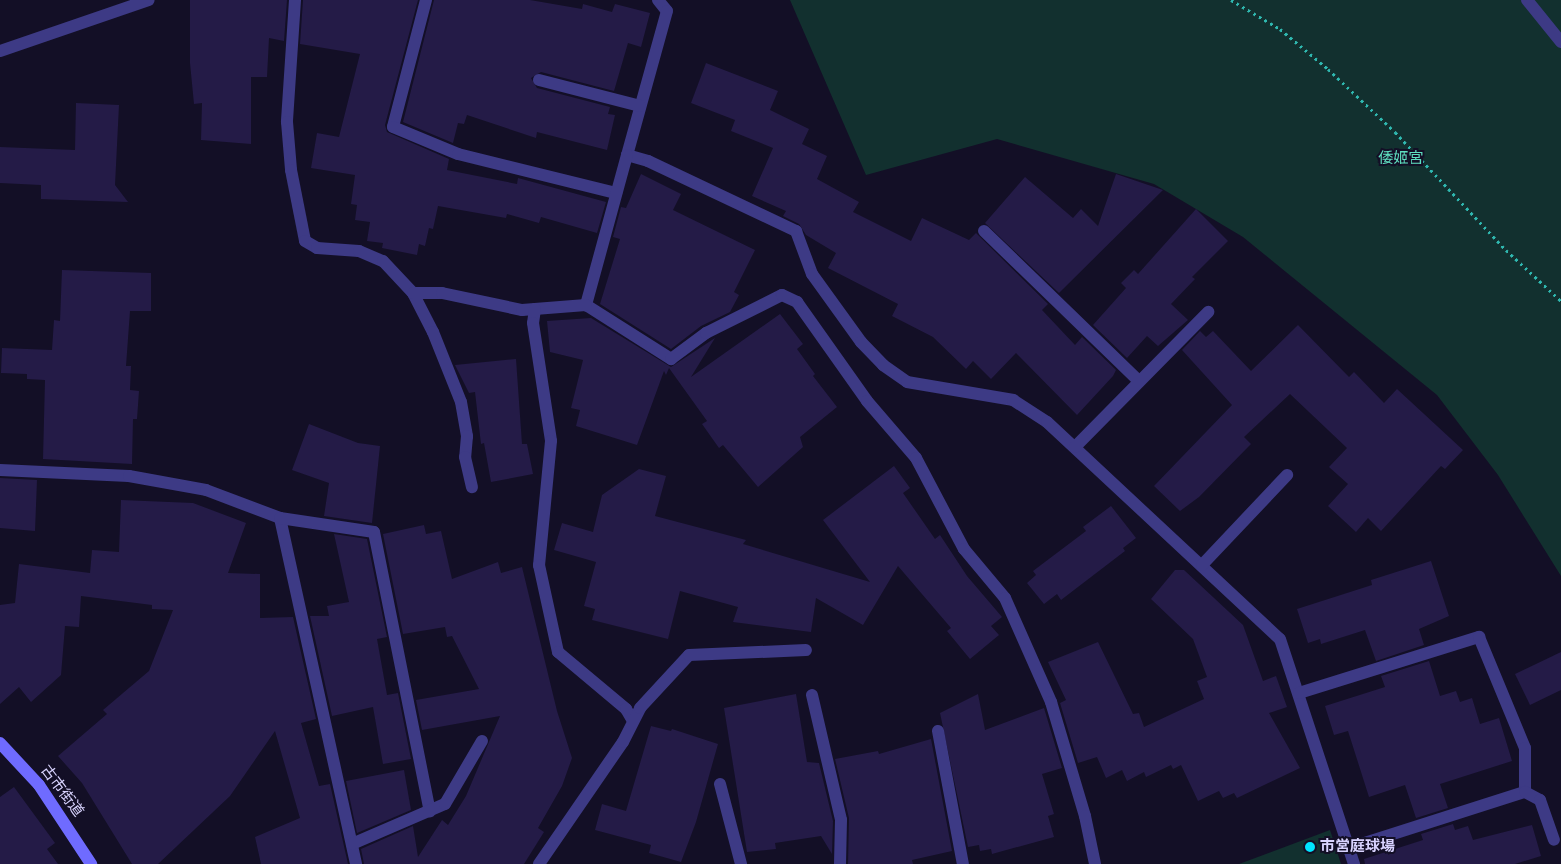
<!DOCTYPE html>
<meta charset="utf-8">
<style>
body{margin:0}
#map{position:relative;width:1561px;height:864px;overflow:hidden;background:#130f26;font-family:Figtree,"Noto Sans JP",sans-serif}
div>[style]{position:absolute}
.green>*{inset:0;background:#12302f}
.building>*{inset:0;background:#241b47}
.path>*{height:3px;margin-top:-1.5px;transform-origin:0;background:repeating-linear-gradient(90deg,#2fb8b0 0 2.5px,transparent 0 6.5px)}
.lane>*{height:12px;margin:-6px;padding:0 6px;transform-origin:6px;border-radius:6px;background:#3d3a85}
.street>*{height:12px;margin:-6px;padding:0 6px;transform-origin:6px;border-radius:6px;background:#3d3a85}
.secondary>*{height:12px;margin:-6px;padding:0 6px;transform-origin:6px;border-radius:6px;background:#6f6bff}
.dots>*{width:14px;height:14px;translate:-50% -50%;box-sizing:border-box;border:2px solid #130f26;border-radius:50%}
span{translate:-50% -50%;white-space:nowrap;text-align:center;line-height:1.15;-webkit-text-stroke:4px #130f26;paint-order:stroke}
.park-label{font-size:15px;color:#5fe0c0}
.street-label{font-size:15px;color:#d9d4ff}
.poi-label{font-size:15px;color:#d9d4ff;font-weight:700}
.left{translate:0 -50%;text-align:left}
</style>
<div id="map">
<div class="green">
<i style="clip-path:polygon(790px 0,1561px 0,1561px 576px,1498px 475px,1437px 395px,1243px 237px,1154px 184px,997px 139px,866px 175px)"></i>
<i style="clip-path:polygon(1330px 830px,1341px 864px,1239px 864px)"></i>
</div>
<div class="building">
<i style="clip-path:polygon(190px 0,287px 0,284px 41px,269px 38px,267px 77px,251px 77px,251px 144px,201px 140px,202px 103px,194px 104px,190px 63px)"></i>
<i style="clip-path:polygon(303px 0,418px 0,385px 125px,387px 132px,449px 159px,447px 170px,517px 184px,518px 178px,606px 202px,597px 233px,541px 217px,539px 223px,507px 214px,506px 218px,438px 206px,433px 229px,429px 228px,425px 246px,419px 244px,417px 255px,382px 248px,383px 243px,367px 241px,370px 222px,355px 220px,357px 205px,351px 204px,355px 175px,311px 168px,317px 133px,339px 137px,360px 54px,300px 44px)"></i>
<i style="clip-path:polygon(434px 0,530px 0,582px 9px,583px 4px,612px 12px,615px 4px,650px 13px,641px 47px,628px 43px,614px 91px,541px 72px,531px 78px,537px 88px,610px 107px,608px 114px,615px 115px,607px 150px,537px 132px,536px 138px,467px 115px,464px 124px,458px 123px,453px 143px,403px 122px)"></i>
<i style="clip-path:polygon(706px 63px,778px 91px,770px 110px,809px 129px,802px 144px,827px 156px,817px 179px,859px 202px,853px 212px,911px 241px,922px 218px,969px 240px,976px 233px,1048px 304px,1042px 310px,1075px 345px,1082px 337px,1116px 370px,1113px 376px,1077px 415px,1016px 353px,991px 379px,973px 361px,966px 369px,933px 337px,892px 316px,898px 304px,828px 268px,836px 253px,806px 235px,799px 224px,783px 216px,786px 211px,752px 196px,773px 148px,731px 131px,735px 120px,691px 103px)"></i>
<i style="clip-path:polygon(76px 103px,119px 105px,115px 185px,128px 202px,41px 199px,41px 185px,0 183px,0 147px,75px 150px)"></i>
<i style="clip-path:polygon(641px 174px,681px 194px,673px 210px,755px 250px,734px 292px,739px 295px,730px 312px,701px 326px,671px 349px,600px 304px,620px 239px,613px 237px,621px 207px,626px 208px)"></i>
<i style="clip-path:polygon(1116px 174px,1163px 190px,1059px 293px,985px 223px,1025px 177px,1073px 218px,1081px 209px,1098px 226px)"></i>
<i style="clip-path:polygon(1196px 209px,1228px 241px,1192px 277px,1195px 279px,1171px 304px,1188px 320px,1158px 346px,1147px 336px,1127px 358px,1093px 325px,1126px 288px,1121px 283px,1134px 270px,1138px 274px)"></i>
<i style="clip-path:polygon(62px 270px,151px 273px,151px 311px,130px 311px,126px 366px,131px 366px,130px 390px,139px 391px,137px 419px,133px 419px,132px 464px,43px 459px,45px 380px,27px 379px,27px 374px,1px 373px,2px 348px,52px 350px,54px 320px,60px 321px)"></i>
<i style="clip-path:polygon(780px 314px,803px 344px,797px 349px,815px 374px,813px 376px,837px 407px,800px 437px,803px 447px,758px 487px,723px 445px,719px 448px,702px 424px,707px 421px,669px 368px,666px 375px,664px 371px,637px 445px,576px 426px,580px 410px,571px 408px,583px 360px,550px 352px,547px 321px,591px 318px,671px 367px,715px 338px,691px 377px)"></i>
<i style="clip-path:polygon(1298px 325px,1349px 377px,1354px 372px,1384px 403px,1397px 389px,1463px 450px,1445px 469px,1441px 466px,1381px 531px,1368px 518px,1356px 532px,1328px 506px,1348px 484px,1329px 467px,1347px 448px,1290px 394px,1244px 437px,1251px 444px,1199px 497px,1180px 511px,1154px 486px,1232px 405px,1182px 350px,1200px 331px,1206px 337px,1213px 331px,1251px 371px)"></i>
<i style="clip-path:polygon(516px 359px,522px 444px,527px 444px,533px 474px,491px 482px,484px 443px,481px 444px,475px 392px,469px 393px,455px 365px)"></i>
<i style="clip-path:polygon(309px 424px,358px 443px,380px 446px,372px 523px,324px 516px,329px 483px,292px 470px)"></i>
<i style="clip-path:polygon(894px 466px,910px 488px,903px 493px,935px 539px,940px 535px,967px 576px,1002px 617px,991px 626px,999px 635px,970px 659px,947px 631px,951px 628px,898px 566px,863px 625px,816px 598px,811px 632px,733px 622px,738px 607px,680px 591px,668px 639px,592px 620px,595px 609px,584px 606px,596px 562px,554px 550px,562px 523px,593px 532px,602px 495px,639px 469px,666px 476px,655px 516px,746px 540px,743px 544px,870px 582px,823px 520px)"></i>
<i style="clip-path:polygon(0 478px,37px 480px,35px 531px,0 528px)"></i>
<i style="clip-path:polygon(121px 500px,193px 503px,246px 523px,228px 573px,260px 574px,260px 618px,293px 617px,316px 719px,301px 723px,319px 786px,330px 784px,348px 864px,261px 864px,255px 837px,300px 818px,275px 731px,230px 796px,158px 864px,132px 864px,82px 783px,58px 756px,107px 714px,103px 710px,149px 671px,173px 610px,152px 609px,152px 605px,81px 596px,79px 627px,65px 626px,61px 675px,31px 702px,19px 687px,0 704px,0 605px,15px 603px,19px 564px,90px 573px,92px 550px,119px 552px)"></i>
<i style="clip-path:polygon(1111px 506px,1136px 538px,1123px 548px,1125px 551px,1061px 600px,1057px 594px,1044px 604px,1027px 583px,1036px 575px,1033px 571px,1086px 531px,1083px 527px)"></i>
<i style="clip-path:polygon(424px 525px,426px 534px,441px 531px,452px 579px,498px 562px,501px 573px,522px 567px,557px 711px,572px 758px,562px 786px,538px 828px,544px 832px,524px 864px,364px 864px,361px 849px,413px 826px,418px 857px,442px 820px,448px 825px,466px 796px,500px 716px,422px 730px,416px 700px,479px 689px,452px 636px,447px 637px,445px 627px,403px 634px,383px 534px)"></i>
<i style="clip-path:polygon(334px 534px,367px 539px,387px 637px,377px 639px,387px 695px,398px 693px,411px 759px,383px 764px,373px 707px,332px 716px,310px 616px,329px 616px,327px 606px,349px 602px)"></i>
<i style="clip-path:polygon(1431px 561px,1449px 616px,1419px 629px,1424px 645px,1376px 661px,1365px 630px,1321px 644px,1320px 639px,1308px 643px,1297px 609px,1372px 585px,1371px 580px)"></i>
<i style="clip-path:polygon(1175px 570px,1184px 570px,1243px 625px,1263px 681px,1276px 676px,1287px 707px,1269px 713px,1300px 768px,1237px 798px,1234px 793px,1223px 798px,1219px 791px,1198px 801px,1181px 765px,1173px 769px,1171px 765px,1146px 777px,1144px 772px,1127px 781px,1122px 770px,1106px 778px,1097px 757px,1078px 763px,1060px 703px,1066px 700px,1048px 662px,1098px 642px,1133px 714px,1139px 713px,1144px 727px,1204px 699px,1197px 681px,1207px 677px,1193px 639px,1151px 599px)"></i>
<i style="clip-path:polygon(1561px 652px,1561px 690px,1530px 705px,1515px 674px)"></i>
<i style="clip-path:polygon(1429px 661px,1440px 696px,1456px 691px,1460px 702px,1472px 698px,1480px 724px,1499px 718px,1512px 761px,1440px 784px,1448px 808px,1416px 818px,1405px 785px,1369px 797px,1348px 731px,1334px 735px,1325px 706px,1385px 687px,1381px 676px)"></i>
<i style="clip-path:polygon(796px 694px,807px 762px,819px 763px,833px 821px,832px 854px,821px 836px,775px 843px,776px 849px,747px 852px,724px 708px)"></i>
<i style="clip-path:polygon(978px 694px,985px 730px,1044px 708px,1062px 768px,1042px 774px,1054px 814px,1048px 816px,1054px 837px,992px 854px,991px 849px,980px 851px,979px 845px,968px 847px,940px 713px)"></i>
<i style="clip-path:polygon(651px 726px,671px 731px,672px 729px,718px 744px,696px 822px,681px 862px,649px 853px,651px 845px,595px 830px,602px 804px,626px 811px)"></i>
<i style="clip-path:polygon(931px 739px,952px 851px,912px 860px,913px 864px,848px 864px,849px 818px,835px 759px,878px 751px,879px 754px)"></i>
<i style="clip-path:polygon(404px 770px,411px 810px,357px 833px,346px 781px)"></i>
<i style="clip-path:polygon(14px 787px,55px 843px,47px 849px,58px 864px,0 864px,0 797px)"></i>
<i style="clip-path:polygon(1453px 824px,1455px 830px,1468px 826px,1473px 840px,1532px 825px,1541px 856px,1515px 864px,1365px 864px,1364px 859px,1423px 840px,1421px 834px)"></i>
</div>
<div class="path">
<i style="left:1231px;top:0;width:57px;rotate:30.6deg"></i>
<i style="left:1280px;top:29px;width:62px;rotate:39.8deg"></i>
<i style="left:1328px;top:69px;width:92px;rotate:43.2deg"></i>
<i style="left:1395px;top:132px;width:162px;rotate:46.8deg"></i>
<i style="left:1506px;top:250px;width:75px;rotate:42.8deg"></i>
</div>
<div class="lane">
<i style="left:426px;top:0;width:131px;rotate:104.6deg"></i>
<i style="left:393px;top:127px;width:70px;rotate:22.6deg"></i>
<i style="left:458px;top:154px;width:163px;rotate:13.9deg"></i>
</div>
<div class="street">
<i style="left:295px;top:0;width:122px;rotate:93.8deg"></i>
<i style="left:287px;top:122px;width:48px;rotate:85.2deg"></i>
<i style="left:291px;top:170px;width:72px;rotate:78.8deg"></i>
<i style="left:305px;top:241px;width:14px;rotate:30deg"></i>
<i style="left:317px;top:248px;width:42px;rotate:4.1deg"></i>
<i style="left:359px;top:251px;width:26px;rotate:23deg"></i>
<i style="left:383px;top:261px;width:44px;rotate:46.8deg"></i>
<i style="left:413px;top:293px;width:44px;rotate:62.9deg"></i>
<i style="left:433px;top:332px;width:75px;rotate:68.2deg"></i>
<i style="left:461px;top:402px;width:35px;rotate:80deg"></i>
<i style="left:467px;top:436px;width:21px;rotate:95deg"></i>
<i style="left:465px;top:457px;width:31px;rotate:77deg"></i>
<i style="left:658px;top:0;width:14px;rotate:51deg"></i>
<i style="left:667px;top:11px;width:149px;rotate:105.5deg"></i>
<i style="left:627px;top:155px;width:22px;rotate:16deg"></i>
<i style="left:648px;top:161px;width:164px;rotate:25.3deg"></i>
<i style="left:796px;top:231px;width:46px;rotate:69.6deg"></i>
<i style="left:812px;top:274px;width:84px;rotate:54.2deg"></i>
<i style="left:861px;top:342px;width:32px;rotate:46deg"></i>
<i style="left:883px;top:365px;width:29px;rotate:35deg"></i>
<i style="left:907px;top:382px;width:108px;rotate:9.6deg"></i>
<i style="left:1013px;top:400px;width:40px;rotate:32.9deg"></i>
<i style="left:1047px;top:422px;width:318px;rotate:43deg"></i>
<i style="left:1280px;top:639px;width:237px;rotate:71.8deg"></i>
<i style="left:1527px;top:0;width:54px;rotate:51deg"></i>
<i style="left:0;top:51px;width:157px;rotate:-18.9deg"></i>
<i style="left:539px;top:80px;width:104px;rotate:14.4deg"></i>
<i style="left:627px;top:155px;width:156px;rotate:105.3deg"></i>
<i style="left:586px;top:305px;width:101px;rotate:32.4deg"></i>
<i style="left:671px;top:359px;width:44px;rotate:-36.6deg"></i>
<i style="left:706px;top:333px;width:85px;rotate:-26.6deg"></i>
<i style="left:782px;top:295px;width:17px;rotate:25deg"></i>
<i style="left:797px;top:302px;width:121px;rotate:54.7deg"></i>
<i style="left:867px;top:401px;width:75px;rotate:49.3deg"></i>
<i style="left:916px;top:458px;width:103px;rotate:62.2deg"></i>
<i style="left:964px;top:549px;width:64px;rotate:50.1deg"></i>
<i style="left:1005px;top:598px;width:114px;rotate:66.1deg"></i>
<i style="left:1051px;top:702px;width:119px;rotate:73.4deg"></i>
<i style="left:1085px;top:816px;width:49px;rotate:78.2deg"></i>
<i style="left:984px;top:231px;width:214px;rotate:44.1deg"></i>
<i style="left:413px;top:293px;width:29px"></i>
<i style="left:442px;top:293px;width:82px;rotate:12deg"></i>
<i style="left:522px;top:310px;width:64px;rotate:-4.5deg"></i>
<i style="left:535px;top:309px;width:14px;rotate:98deg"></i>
<i style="left:533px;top:323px;width:119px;rotate:81.3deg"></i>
<i style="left:551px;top:441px;width:125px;rotate:95.5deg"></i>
<i style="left:539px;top:565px;width:89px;rotate:77.7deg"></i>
<i style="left:558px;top:652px;width:89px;rotate:40deg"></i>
<i style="left:626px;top:709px;width:14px;rotate:60deg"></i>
<i style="left:1075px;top:447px;width:190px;rotate:-45.4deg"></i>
<i style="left:0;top:470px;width:129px;rotate:2.7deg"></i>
<i style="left:129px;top:476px;width:78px;rotate:10.3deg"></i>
<i style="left:206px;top:490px;width:79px;rotate:20.7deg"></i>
<i style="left:280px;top:518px;width:354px;rotate:77.6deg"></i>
<i style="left:280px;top:518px;width:95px;rotate:8.5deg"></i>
<i style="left:374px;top:532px;width:285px;rotate:78.7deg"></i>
<i style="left:1202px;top:565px;width:124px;rotate:-46.6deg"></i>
<i style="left:1299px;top:693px;width:189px;rotate:-17.3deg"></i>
<i style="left:1479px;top:637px;width:120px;rotate:67.5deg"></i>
<i style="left:1525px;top:748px;width:44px;rotate:90deg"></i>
<i style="left:812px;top:695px;width:128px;rotate:76.9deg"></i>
<i style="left:841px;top:820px;width:44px;rotate:91.3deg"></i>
<i style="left:938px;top:731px;width:135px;rotate:79.4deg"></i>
<i style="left:720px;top:784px;width:83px;rotate:75.3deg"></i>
<i style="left:352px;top:844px;width:101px;rotate:-23.3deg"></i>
<i style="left:445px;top:804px;width:73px;rotate:-59.6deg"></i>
<i style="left:1349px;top:848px;width:185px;rotate:-17.7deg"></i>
<i style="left:1525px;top:792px;width:17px;rotate:28deg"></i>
<i style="left:1540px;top:800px;width:42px;rotate:70.7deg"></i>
<i style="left:539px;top:864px;width:148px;rotate:-55.5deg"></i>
<i style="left:623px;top:742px;width:38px;rotate:-63deg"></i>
<i style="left:640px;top:708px;width:72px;rotate:-47.2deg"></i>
<i style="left:689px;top:655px;width:117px;rotate:-2.4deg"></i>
</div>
<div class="secondary">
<i style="left:0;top:743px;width:57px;rotate:47.1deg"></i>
<i style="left:39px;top:785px;width:95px;rotate:56.6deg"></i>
</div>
<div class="dots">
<i style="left:1310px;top:847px;background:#00e5ff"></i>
</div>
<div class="park-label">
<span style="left:1401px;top:159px">倭姬宮</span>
</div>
<div class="street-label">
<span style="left:62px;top:791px;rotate:53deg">古市街道</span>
</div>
<div class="poi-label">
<span class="left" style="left:1320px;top:847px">市営庭球場</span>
</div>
</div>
